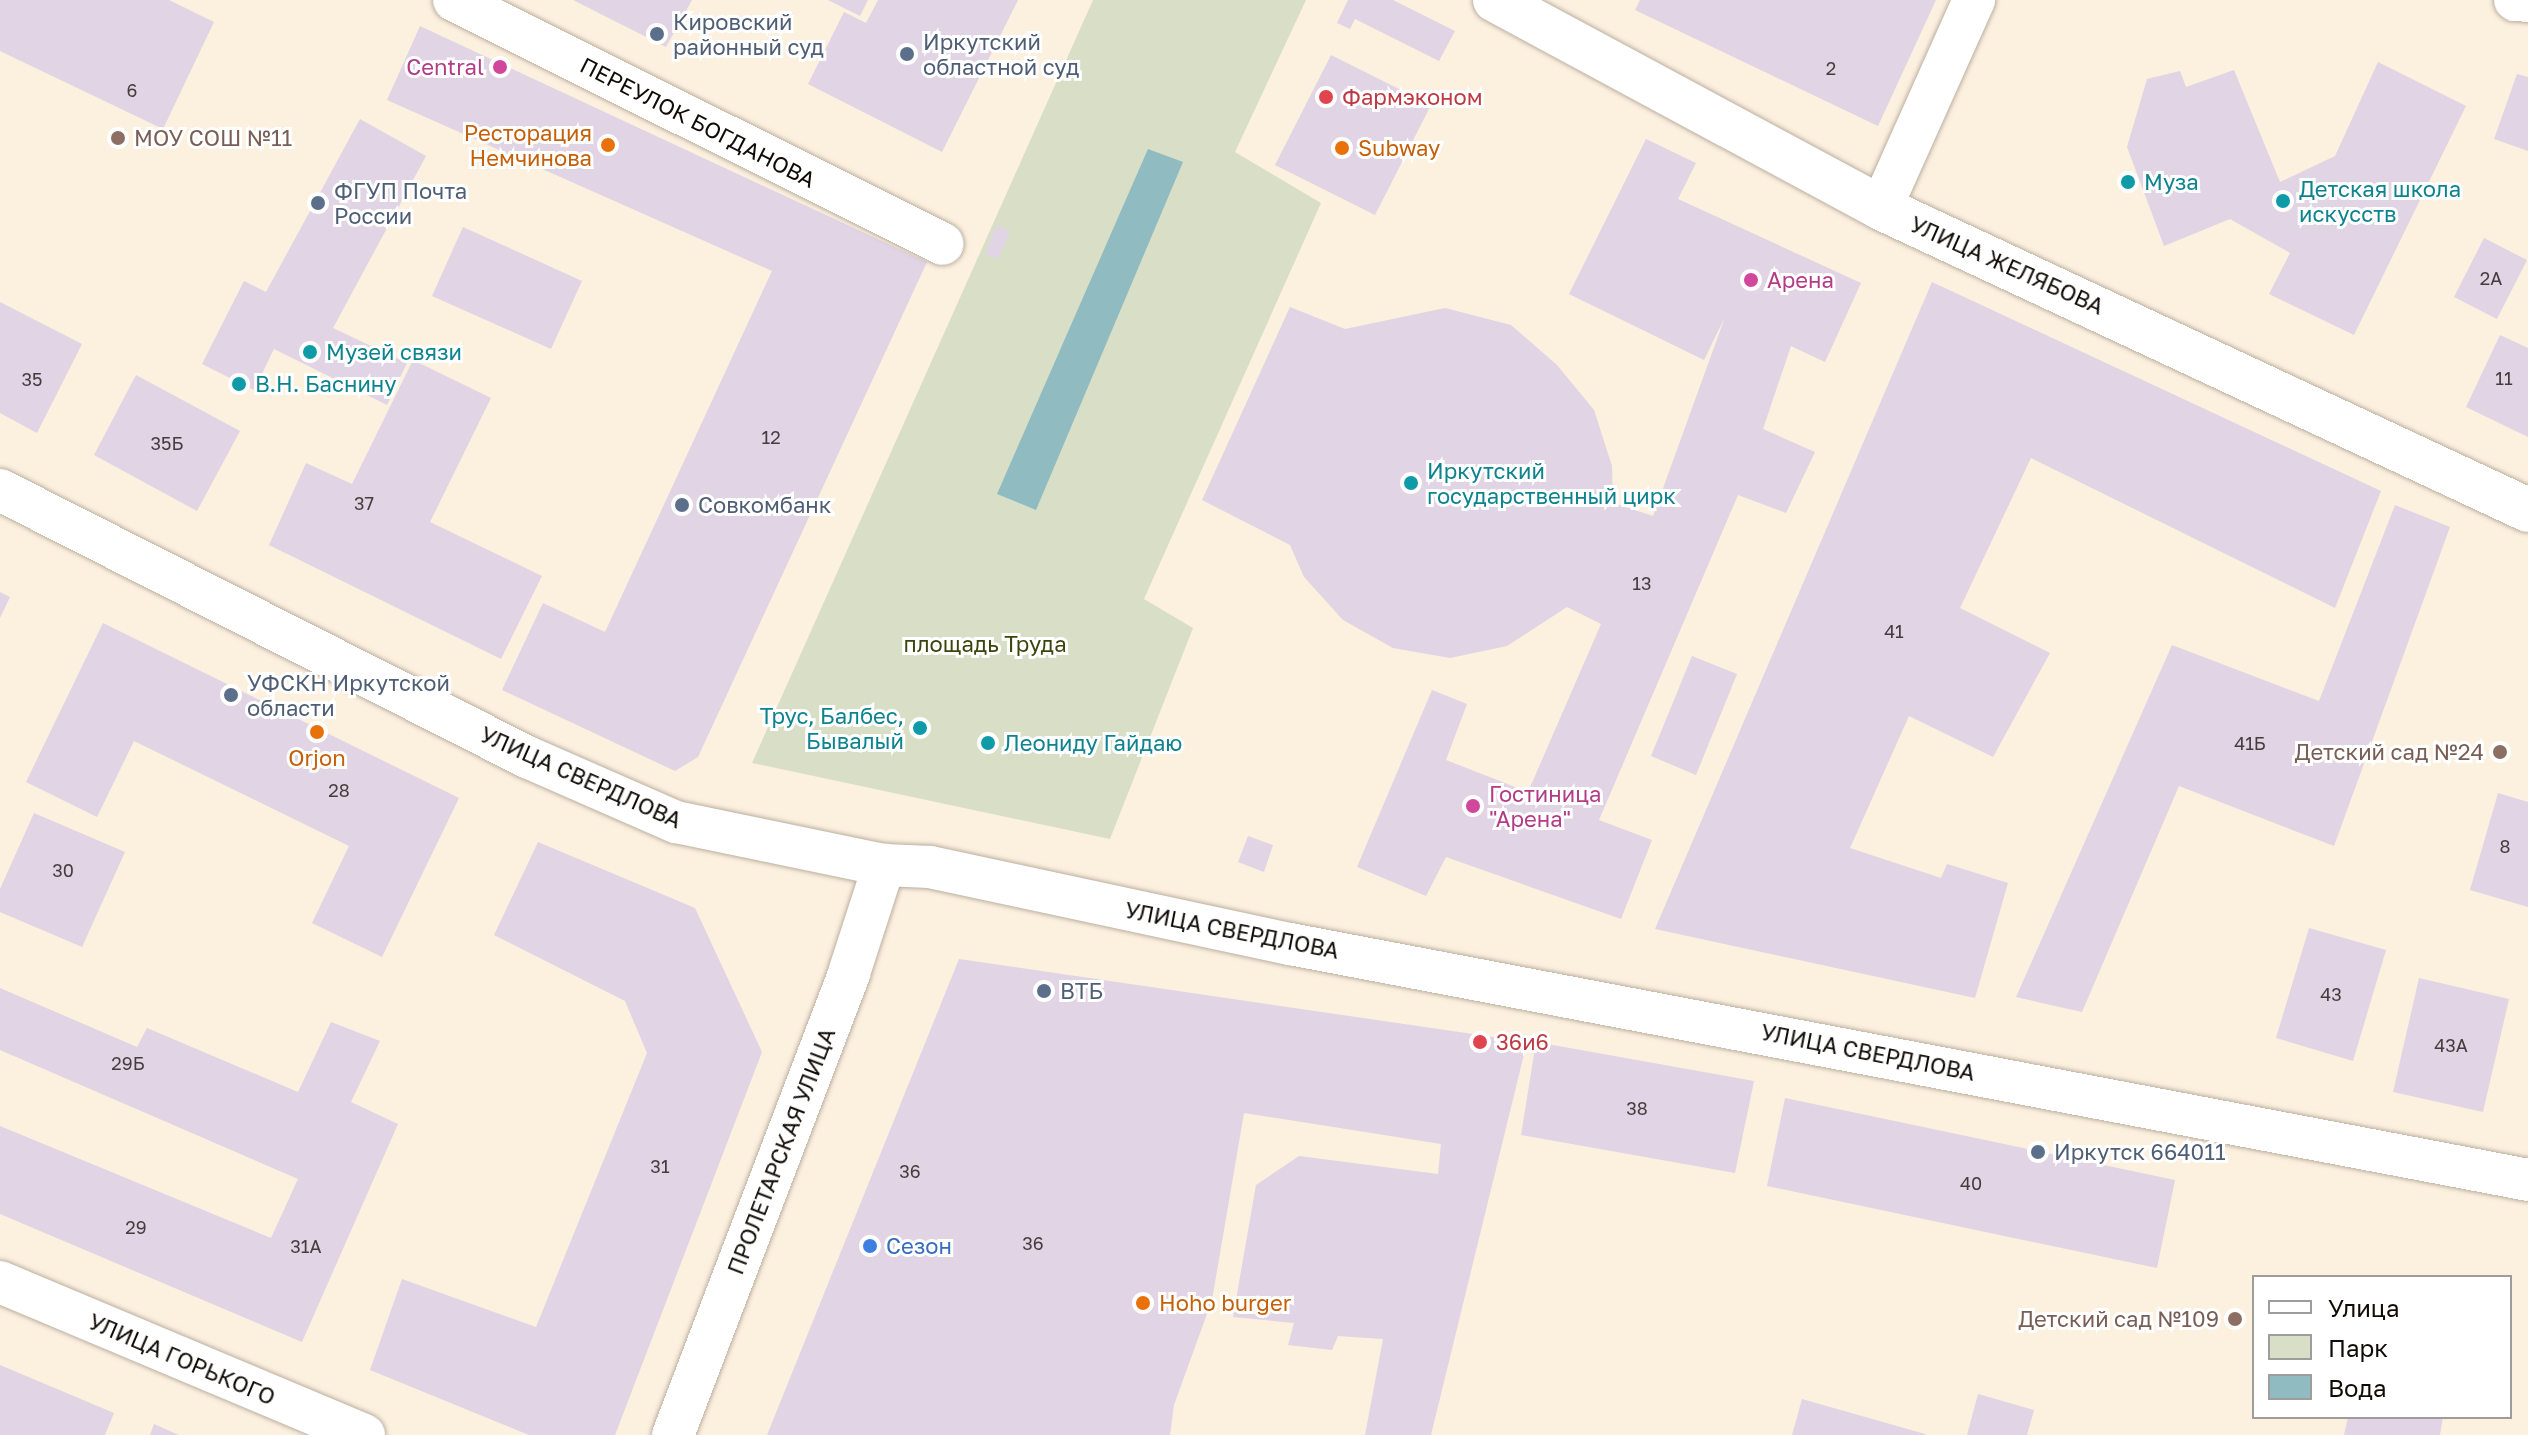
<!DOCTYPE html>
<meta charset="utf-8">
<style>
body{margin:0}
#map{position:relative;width:2528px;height:1435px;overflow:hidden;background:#fcf0df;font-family:"Golos Text",sans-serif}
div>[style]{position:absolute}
.green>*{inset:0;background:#d9dfc6}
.water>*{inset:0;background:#8fbbc1}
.building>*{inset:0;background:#e1d4e4}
.roads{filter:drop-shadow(0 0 2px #bbafa0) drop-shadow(0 0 2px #bbafa0)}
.minor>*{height:42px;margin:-21px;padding:0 21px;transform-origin:21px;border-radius:21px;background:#fff}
.tertiary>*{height:44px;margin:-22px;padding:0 22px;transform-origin:22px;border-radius:22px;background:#fff}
.dots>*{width:22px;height:22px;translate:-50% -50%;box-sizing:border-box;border:4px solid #fff;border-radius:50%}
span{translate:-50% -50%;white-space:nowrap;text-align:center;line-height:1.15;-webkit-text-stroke:6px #fff;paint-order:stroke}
.number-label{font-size:18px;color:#443d3e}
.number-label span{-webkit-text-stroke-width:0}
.service-label{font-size:22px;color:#4e5e75}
.left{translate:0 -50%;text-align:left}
.hotel-label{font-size:22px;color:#b23c85}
.right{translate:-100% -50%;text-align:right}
.health-label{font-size:22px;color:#be3a42}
.street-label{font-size:22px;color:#0f0b06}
.food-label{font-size:22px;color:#c56008}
.education-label{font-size:22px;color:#785e54}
.culture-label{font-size:22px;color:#0d838f}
.park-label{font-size:22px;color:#3d450d}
.shop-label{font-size:22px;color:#366cbe}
.legend{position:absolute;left:2252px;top:1275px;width:260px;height:144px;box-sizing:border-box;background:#fff;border:2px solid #9f9d9b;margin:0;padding:10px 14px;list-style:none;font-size:24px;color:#0f0b06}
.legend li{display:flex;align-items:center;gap:16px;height:40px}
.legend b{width:40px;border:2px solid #9f9d9b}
</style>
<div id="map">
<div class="green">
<i style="clip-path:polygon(1093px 0,1306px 0,1235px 152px,1321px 203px,1144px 599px,1193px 628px,1110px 839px,752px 763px)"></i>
</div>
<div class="water">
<i style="clip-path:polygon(1148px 149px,1183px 162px,1036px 510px,997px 494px)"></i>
</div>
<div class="building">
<i style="clip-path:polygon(0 0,169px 0,214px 22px,163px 129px,0 51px)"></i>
<i style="clip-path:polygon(573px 0,692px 0,666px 47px)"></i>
<i style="clip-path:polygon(828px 0,868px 0,860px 16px)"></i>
<i style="clip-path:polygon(878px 0,1018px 0,942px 152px,808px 84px,844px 12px,866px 23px)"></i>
<i style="clip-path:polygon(1348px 0,1393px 0,1455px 31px,1439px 61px,1355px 19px,1350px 29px,1337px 23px)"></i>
<i style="clip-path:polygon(1640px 0,1936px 0,1878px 126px,1635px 10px)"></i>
<i style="clip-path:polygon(420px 26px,927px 262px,698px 757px,675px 771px,502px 690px,543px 603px,605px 632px,772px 271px,387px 100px)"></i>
<i style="clip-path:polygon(1331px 55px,1431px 105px,1375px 215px,1275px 165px)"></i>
<i style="clip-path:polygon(2378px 62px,2466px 106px,2354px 335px,2269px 294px,2290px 253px,2230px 219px,2164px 246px,2127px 147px,2147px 79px,2180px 71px,2186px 87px,2234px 70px,2280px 182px,2335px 156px)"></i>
<i style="clip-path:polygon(2517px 74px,2528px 77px,2528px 151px,2494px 139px)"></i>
<i style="clip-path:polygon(360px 119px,426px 156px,333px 328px,407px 363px,387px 405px,274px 349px,254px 390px,202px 364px,244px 281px,266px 292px)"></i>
<i style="clip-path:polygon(1646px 139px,1696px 163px,1678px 199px,1861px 283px,1825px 362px,1791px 346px,1763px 429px,1815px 452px,1786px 513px,1738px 495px,1599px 820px,1652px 840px,1621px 919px,1446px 857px,1426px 896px,1357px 867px,1432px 690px,1467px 704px,1446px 760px,1528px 792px,1601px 624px,1567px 607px,1507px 646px,1450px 658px,1393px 648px,1343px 620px,1304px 577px,1290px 545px,1202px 500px,1290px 307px,1345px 329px,1445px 308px,1511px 325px,1557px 365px,1594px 410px,1612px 466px,1613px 503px,1653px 516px,1725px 317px,1704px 360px,1569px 294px)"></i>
<i style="clip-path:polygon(996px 225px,1010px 231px,999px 259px,985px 254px)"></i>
<i style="clip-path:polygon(463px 227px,582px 281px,551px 349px,432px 296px)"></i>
<i style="clip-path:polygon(2484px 238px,2527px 260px,2497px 319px,2454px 297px)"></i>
<i style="clip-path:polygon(1932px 282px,2381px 491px,2335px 608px,2031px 458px,1960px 608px,2050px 653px,1993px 757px,1909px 716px,1850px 848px,1941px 878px,1947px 864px,2008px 883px,1975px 998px,1655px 929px)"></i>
<i style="clip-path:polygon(0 302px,82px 344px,37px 433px,0 413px)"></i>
<i style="clip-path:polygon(2500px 335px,2528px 348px,2528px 437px,2466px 407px)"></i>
<i style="clip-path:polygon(413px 360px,491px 398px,430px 522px,542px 576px,501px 659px,269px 545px,306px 463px,352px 484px)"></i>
<i style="clip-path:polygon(136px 375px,240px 431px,197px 511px,94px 455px)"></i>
<i style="clip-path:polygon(2395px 505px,2450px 527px,2334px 846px,2179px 786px,2082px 1012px,2016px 997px,2172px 645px,2319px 701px)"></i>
<i style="clip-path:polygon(0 592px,10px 597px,0 618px)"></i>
<i style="clip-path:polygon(103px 623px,459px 798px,382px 957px,312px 923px,349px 846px,134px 741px,97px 817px,26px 782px)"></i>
<i style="clip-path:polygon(1692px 656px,1737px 674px,1696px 775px,1651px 756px)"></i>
<i style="clip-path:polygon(2498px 793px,2528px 802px,2528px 907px,2470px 890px)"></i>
<i style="clip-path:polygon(34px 813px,125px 852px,82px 947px,0 912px,0 889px)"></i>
<i style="clip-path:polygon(1248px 836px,1273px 845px,1264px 872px,1238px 862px)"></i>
<i style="clip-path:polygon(538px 842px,695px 908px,762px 1052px,615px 1435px,529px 1435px,370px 1370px,402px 1279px,536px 1327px,647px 1053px,625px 1001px,494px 935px)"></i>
<i style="clip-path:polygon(2309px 928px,2386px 950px,2353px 1061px,2276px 1038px)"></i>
<i style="clip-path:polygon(959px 959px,1527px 1042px,1431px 1435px,1365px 1435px,1383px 1339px,1338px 1336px,1332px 1350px,1288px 1345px,1294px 1323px,1233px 1317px,1256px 1185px,1299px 1156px,1438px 1174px,1441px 1144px,1244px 1113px,1212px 1300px,1174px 1405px,1170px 1435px,767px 1435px)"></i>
<i style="clip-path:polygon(2419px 978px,2509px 999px,2483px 1112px,2393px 1092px)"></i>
<i style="clip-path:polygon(0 988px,137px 1047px,147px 1028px,298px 1092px,331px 1022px,380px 1041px,351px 1102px,398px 1124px,302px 1342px,0 1214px,0 1126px,271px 1238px,298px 1179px,0 1050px)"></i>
<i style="clip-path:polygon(1536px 1042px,1754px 1081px,1735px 1173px,1521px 1135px)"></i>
<i style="clip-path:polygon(1785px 1098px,2175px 1180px,2157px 1268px,1767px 1186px)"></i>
<i style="clip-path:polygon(0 1365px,114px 1413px,105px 1435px,0 1435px)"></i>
<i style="clip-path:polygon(1978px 1394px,2034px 1410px,2027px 1435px,1967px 1435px)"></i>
<i style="clip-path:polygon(1802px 1399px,1925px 1434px,1925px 1435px,1792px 1435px)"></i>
<i style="clip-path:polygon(2348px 1417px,2443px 1417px,2440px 1435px,2344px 1435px)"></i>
<i style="clip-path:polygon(154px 1424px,179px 1435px,150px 1435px)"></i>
</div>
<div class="roads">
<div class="minor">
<i style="left:454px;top:0;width:546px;rotate:26.52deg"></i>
<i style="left:2515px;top:0;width:13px;rotate:4deg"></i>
<i style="left:1881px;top:208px;width:228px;rotate:-65.9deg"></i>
<i style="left:0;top:490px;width:591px;rotate:26.87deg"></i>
<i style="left:527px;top:757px;width:163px;rotate:23.6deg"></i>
<i style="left:676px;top:822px;width:212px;rotate:11.7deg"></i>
<i style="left:884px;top:865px;width:46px;rotate:2.5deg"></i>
<i style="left:930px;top:867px;width:368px;rotate:12.1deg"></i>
<i style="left:1290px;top:944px;width:1260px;rotate:10.79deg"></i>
<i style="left:0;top:1282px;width:395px;rotate:22.8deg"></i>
<i style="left:673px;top:1435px;width:494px;rotate:-69.1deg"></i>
<i style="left:849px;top:973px;width:114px;rotate:-72deg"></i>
</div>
<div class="tertiary">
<i style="left:1495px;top:0;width:438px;rotate:28.3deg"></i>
<i style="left:1881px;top:208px;width:714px;rotate:25.02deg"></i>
</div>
</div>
<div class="dots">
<i style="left:657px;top:34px;background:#5c6f8a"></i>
<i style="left:907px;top:54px;background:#5c6f8a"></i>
<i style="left:500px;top:67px;background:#d1479c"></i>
<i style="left:1326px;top:97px;background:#e0444e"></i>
<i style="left:118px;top:138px;background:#8d6e63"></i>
<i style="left:608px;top:145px;background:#e8710a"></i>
<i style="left:1342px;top:148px;background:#e8710a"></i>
<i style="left:2128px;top:182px;background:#0f9aa8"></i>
<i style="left:2283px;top:201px;background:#0f9aa8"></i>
<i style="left:318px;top:203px;background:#5c6f8a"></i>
<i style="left:1751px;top:280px;background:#d1479c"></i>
<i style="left:310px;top:352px;background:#0f9aa8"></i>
<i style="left:239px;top:384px;background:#0f9aa8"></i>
<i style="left:1411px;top:483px;background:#0f9aa8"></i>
<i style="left:682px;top:505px;background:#5c6f8a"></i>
<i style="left:231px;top:695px;background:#5c6f8a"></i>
<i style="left:920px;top:728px;background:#0f9aa8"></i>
<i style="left:317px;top:732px;background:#e8710a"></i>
<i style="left:988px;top:743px;background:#0f9aa8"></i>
<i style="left:2500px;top:752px;background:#8d6e63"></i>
<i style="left:1473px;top:806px;background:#d1479c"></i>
<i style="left:1044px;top:991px;background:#5c6f8a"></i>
<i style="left:1480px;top:1042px;background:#e0444e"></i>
<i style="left:2038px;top:1152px;background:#5c6f8a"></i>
<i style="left:870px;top:1246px;background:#3f7fe0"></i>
<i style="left:1143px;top:1303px;background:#e8710a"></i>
<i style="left:2235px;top:1319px;background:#8d6e63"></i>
</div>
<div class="number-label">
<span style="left:1831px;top:68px">2</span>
<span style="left:132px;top:90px">6</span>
<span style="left:2491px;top:278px">2А</span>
<span style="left:2504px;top:378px">11</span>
<span style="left:32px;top:379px">35</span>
<span style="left:771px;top:437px">12</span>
<span style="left:167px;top:443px">35Б</span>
<span style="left:364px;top:503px">37</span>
<span style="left:1642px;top:583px">13</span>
<span style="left:1894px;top:631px">41</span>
<span style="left:2250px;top:743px">41Б</span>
<span style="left:339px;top:790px">28</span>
<span style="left:2505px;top:846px">8</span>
<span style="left:63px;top:870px">30</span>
<span style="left:2331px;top:994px">43</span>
<span style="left:2451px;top:1045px">43А</span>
<span style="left:128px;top:1063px">29Б</span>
<span style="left:1637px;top:1108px">38</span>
<span style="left:660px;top:1166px">31</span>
<span style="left:910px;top:1171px">36</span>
<span style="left:1971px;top:1183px">40</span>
<span style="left:136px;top:1227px">29</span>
<span style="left:1033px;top:1243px">36</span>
<span style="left:306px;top:1246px">31А</span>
</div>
<div class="service-label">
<span class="left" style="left:673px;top:34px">Кировский<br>районный суд</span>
<span class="left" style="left:923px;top:54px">Иркутский<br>областной суд</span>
<span class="left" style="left:334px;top:203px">ФГУП Почта<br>России</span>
<span class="left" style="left:698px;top:505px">Совкомбанк</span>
<span class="left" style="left:247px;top:695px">УФСКН Иркутской<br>области</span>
<span class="left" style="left:1060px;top:991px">ВТБ</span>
<span class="left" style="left:2054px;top:1152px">Иркутск 664011</span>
</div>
<div class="hotel-label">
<span class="right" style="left:484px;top:67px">Central</span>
<span class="left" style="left:1767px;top:280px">Арена</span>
<span class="left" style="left:1489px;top:806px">Гостиница<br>"Арена"</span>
</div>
<div class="health-label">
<span class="left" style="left:1342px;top:97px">Фармэконом</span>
<span class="left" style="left:1496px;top:1042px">36и6</span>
</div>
<div class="street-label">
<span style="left:698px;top:122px;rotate:27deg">ПЕРЕУЛОК БОГДАНОВА</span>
<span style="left:2007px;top:265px;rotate:24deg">УЛИЦА ЖЕЛЯБОВА</span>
<span style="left:581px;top:777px;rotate:24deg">УЛИЦА СВЕРДЛОВА</span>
<span style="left:1232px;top:930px;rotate:11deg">УЛИЦА СВЕРДЛОВА</span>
<span style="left:1868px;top:1052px;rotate:11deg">УЛИЦА СВЕРДЛОВА</span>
<span style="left:781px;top:1151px;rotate:-69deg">ПРОЛЕТАРСКАЯ УЛИЦА</span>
<span style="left:182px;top:1359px;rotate:23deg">УЛИЦА ГОРЬКОГО</span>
</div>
<div class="food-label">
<span class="right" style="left:592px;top:145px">Ресторация<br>Немчинова</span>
<span class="left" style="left:1358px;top:148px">Subway</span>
<span style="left:317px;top:758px">Orjon</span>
<span class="left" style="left:1159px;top:1303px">Hoho burger</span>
</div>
<div class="education-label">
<span class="left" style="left:134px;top:138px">МОУ СОШ №11</span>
<span class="right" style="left:2484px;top:752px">Детский сад №24</span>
<span class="right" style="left:2219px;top:1319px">Детский сад №109</span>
</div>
<div class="culture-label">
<span class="left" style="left:2144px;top:182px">Муза</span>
<span class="left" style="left:2299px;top:201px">Детская школа<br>искусств</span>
<span class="left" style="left:326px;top:352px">Музей связи</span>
<span class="left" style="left:255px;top:384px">В.Н. Баснину</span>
<span class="left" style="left:1427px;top:483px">Иркутский<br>государственный цирк</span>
<span class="right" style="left:904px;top:728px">Трус, Балбес,<br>Бывалый</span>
<span class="left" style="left:1004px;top:743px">Леониду Гайдаю</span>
</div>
<div class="park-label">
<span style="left:985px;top:644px">площадь Труда</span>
</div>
<div class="shop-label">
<span class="left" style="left:886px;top:1246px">Сезон</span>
</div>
<ul class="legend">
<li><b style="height:10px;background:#fff"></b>Улица</li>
<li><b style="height:22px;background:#d9dfc6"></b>Парк</li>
<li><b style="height:22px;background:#8fbbc1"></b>Вода</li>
</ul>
</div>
